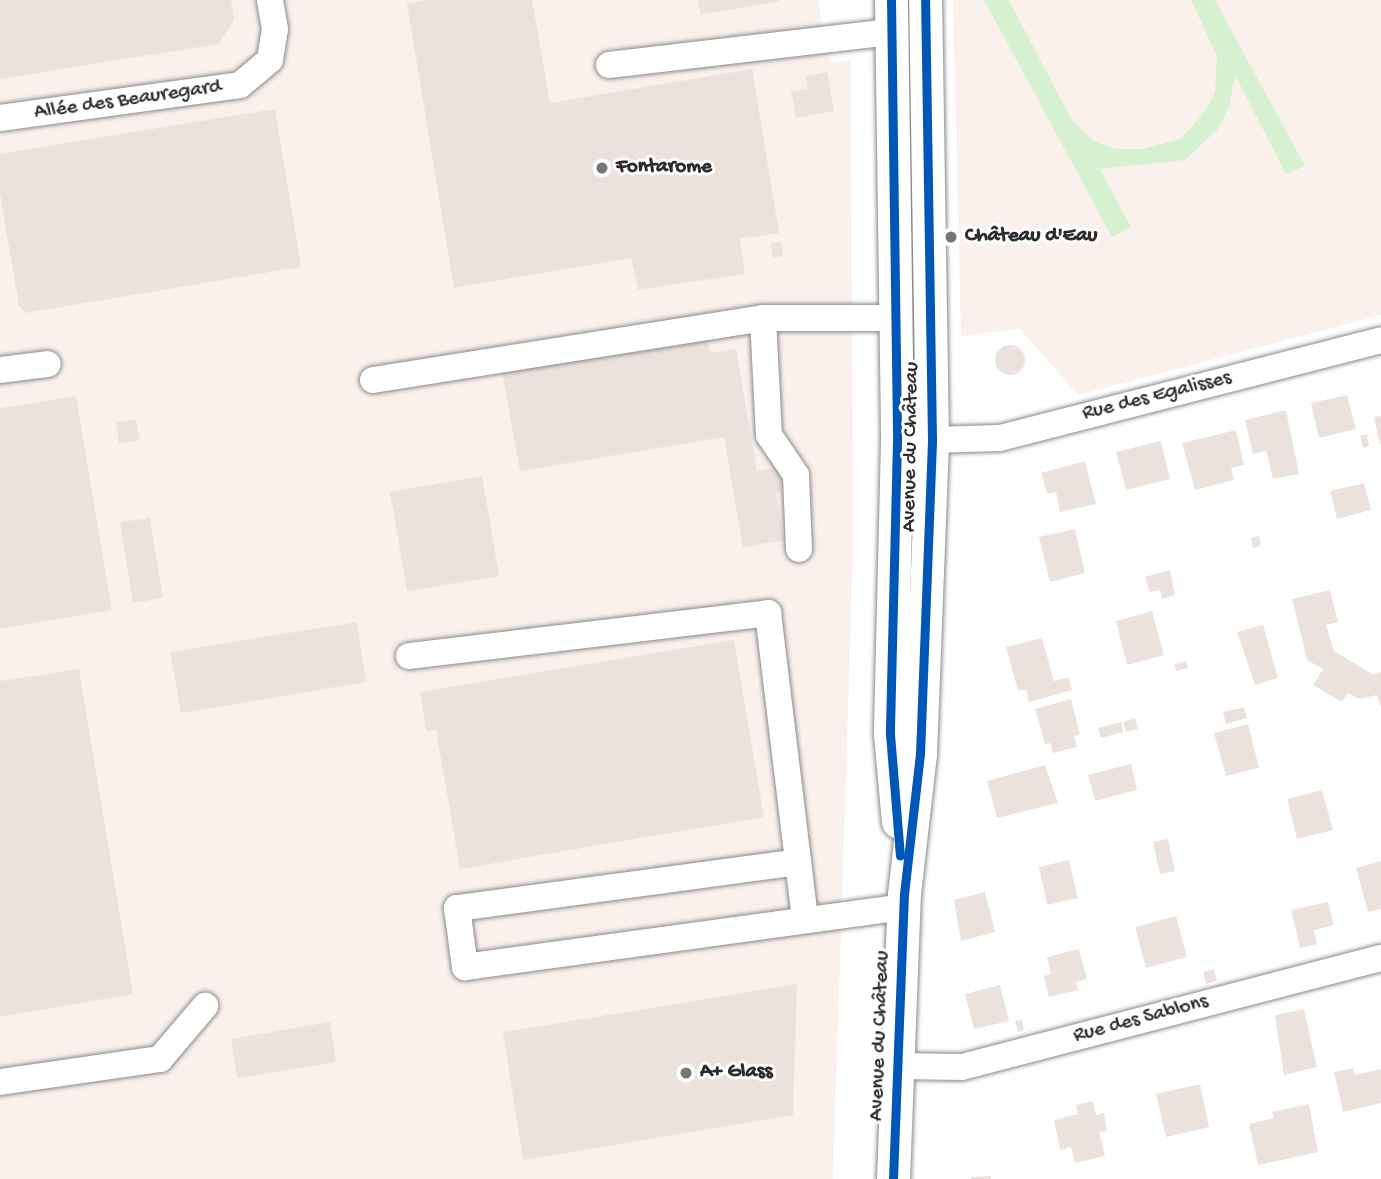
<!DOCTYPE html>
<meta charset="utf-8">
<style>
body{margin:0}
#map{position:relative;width:1381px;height:1179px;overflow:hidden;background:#fff;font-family:"Gochi Hand",sans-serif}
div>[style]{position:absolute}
.built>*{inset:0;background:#faf1ed}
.green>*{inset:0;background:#d5f1cf}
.building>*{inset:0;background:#ece2dd}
.round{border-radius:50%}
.roads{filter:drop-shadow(0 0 2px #8a8a8a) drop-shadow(0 0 2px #8a8a8a)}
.minor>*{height:26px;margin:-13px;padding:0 13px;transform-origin:13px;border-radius:13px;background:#fff}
.major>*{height:33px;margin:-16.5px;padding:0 16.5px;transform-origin:16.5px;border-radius:16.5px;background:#fff}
.cycleway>*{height:9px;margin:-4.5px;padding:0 4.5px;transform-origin:4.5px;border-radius:4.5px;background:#0057b8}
.dots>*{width:19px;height:19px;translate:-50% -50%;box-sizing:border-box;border:4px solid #fff;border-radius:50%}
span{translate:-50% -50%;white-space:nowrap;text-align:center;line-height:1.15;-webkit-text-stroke:6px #fff;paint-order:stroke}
.street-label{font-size:21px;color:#2b2b2b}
.poi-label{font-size:21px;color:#2b2b2b;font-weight:700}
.left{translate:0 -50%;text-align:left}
</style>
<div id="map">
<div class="built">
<i style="clip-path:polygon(0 0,818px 0,830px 62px,851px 60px,853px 554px,833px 1179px,0 1179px)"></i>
<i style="clip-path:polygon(953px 0,1381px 0,1381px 315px,1078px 395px,1020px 329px,961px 336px)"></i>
</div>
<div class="green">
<i style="clip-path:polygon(984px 0,1009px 0,1071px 119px,1092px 140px,1116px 149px,1142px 149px,1181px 139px,1208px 107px,1215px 92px,1217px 56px,1191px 0,1215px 0,1305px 166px,1286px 174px,1235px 75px,1229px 107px,1218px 129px,1185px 160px,1100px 169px,1131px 227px,1112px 237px)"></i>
</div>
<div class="building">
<i style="clip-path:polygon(0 0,231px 0,234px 20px,219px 44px,0 79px)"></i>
<i style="clip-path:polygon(424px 0,532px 0,550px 103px,752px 69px,779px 233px,740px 239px,745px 274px,638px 290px,631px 258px,454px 288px,407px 3px)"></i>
<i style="clip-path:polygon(698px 0,779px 0,780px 1px,701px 15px)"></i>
<i style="clip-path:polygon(827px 72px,834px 111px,796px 118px,791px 91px,808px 89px,806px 76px)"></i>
<i style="clip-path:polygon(275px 109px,301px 267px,26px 313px,19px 306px,0 193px,0 154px)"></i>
<i style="clip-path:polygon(781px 242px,783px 256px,773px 258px,771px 243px)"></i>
<i style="clip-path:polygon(707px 337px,710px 353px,736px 349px,757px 471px,781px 467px,781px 492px,776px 493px,784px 540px,743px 547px,724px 437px,520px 471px,502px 372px)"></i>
<i class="round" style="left:995px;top:345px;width:30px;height:30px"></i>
<i style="clip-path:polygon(1347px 395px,1356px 429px,1319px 438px,1311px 403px)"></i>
<i style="clip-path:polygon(76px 396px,112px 610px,0 629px,0 408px)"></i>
<i style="clip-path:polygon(1286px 410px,1299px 474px,1273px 479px,1266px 451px,1253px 454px,1245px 420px)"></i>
<i style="clip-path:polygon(1381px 416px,1381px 444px,1380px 444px,1374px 417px)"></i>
<i style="clip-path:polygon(136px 419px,140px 440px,119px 444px,116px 422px)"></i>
<i style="clip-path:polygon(1236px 430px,1244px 465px,1231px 468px,1234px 480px,1195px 490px,1182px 443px)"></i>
<i style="clip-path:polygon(1367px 434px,1369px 446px,1363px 448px,1360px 436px)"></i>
<i style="clip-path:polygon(1161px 441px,1170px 479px,1126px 490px,1116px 452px)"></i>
<i style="clip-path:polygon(1085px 461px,1096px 504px,1060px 512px,1056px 492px,1047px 494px,1041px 473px)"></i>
<i style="clip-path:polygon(482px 476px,499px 576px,407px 591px,390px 492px)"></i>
<i style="clip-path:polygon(1364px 483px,1371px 510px,1337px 519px,1330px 491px)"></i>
<i style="clip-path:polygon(150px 518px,163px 598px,133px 603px,120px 522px)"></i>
<i style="clip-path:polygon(1075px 529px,1085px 573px,1050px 582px,1039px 537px)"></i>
<i style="clip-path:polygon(1259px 536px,1261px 546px,1253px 548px,1251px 538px)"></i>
<i style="clip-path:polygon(1170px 570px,1175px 595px,1162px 599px,1160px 590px,1150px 592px,1145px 577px)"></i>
<i style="clip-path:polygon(1330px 590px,1338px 622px,1326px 625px,1334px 651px,1372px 674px,1381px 672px,1381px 707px,1377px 695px,1359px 699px,1348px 693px,1342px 702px,1313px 685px,1323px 669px,1307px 660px,1292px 599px)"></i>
<i style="clip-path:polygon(1152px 611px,1164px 655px,1127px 665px,1116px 621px)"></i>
<i style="clip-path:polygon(357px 622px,366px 682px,181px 713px,170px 652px)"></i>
<i style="clip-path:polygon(1263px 625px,1278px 678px,1255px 685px,1237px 632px)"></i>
<i style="clip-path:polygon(1042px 638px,1054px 681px,1069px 677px,1072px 690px,1029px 702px,1026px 689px,1018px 691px,1006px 647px)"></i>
<i style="clip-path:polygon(734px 640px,764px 817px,460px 869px,436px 730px,426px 731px,420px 692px)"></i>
<i style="clip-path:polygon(1186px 661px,1188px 668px,1176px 671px,1174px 664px)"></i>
<i style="clip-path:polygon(79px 669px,133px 994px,0 1017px,0 681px)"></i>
<i style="clip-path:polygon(1071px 699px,1080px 735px,1074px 736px,1077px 747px,1053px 753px,1050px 743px,1045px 744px,1035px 709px)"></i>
<i style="clip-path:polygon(1244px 707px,1247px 718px,1226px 724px,1223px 712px)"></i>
<i style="clip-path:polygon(1135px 718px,1138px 729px,1126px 732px,1123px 722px)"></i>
<i style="clip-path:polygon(1121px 722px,1123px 732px,1101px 738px,1098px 728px)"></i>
<i style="clip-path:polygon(1248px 724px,1259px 768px,1226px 776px,1214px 733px)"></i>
<i style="clip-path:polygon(1131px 764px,1137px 790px,1095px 801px,1088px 775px)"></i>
<i style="clip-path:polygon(1045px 765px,1058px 803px,997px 818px,987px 781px)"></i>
<i style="clip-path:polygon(1322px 790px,1333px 830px,1297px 839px,1287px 799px)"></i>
<i style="clip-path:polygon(1168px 839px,1175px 871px,1160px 874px,1153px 842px)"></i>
<i style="clip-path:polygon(1069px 860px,1078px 898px,1047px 905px,1039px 867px)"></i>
<i style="clip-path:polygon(1381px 861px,1381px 909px,1368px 912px,1356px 868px)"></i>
<i style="clip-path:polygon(985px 892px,995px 932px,961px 941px,954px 900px)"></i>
<i style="clip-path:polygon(1328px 902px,1334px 925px,1314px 930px,1317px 944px,1300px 948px,1291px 910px)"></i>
<i style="clip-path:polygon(1176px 916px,1187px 957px,1146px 968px,1135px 927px)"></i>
<i style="clip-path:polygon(1079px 949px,1087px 979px,1076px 982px,1078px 990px,1049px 997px,1044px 976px,1051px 974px,1047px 957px)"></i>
<i style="clip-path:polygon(1214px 969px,1217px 981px,1206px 984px,1203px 972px)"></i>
<i style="clip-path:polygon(797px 984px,793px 1115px,523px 1160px,503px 1032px)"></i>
<i style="clip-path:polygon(1000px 985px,1009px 1021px,974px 1029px,965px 994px)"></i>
<i style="clip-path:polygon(1304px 1009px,1317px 1067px,1284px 1075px,1275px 1015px)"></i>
<i style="clip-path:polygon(1022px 1020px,1024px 1030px,1018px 1032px,1015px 1021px)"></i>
<i style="clip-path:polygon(330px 1022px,336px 1062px,237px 1078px,231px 1039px)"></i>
<i style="clip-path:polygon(1353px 1068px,1355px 1075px,1381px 1069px,1381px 1103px,1343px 1112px,1334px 1072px)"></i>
<i style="clip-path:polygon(1200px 1084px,1209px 1127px,1166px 1137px,1156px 1094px)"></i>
<i style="clip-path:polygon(1093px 1101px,1096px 1115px,1104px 1113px,1107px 1131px,1099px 1132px,1105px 1156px,1075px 1163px,1071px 1147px,1060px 1150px,1054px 1120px,1078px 1114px,1076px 1105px)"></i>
<i style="clip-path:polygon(1309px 1104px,1318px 1152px,1258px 1165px,1249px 1124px,1274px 1118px,1272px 1112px)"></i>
<i style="clip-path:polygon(991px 1176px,991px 1179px,971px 1179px,971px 1177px)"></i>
</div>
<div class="roads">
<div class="minor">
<i style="left:609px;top:65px;width:285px;rotate:-6.7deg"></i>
<i style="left:0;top:118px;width:242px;rotate:-7.8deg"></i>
<i style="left:240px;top:85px;width:39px;rotate:-40deg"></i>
<i style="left:270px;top:60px;width:31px;rotate:-81deg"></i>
<i style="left:275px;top:29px;width:29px;rotate:-100deg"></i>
<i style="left:763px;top:318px;width:117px;rotate:87.1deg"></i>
<i style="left:769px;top:435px;width:48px;rotate:56deg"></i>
<i style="left:796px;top:475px;width:74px;rotate:87.7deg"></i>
<i style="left:0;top:370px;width:48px;rotate:-7.1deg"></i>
<i style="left:373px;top:380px;width:395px;rotate:-9deg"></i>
<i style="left:763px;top:318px;width:133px"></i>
<i style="left:897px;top:441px;width:103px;rotate:-1.7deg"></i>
<i style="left:1000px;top:438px;width:393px;rotate:-14.4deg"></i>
<i style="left:409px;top:656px;width:362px;rotate:-6.8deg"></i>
<i style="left:768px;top:613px;width:309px;rotate:83.1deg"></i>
<i style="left:798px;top:862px;width:344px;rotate:172.3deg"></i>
<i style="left:457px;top:908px;width:60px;rotate:82.3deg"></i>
<i style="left:465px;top:967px;width:442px;rotate:-7.8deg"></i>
<i style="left:898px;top:1066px;width:64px;rotate:0.9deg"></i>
<i style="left:962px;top:1067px;width:433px;rotate:-14.6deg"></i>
<i style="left:0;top:1082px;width:162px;rotate:-8.2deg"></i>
<i style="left:160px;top:1059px;width:70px;rotate:-49.7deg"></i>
</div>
<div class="major">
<i style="left:891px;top:0;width:441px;rotate:89.2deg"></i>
<i style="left:897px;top:441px;width:293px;rotate:91.4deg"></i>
<i style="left:890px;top:734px;width:88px;rotate:84.8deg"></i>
<i style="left:893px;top:1179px;width:285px;rotate:-87.8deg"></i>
<i style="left:904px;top:894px;width:141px;rotate:-83.5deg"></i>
<i style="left:920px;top:754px;width:315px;rotate:-87.8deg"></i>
<i style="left:932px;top:439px;width:439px;rotate:-90.9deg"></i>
</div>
</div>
<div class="cycleway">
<i style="left:891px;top:0;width:441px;rotate:89.2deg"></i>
<i style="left:897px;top:441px;width:293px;rotate:91.4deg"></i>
<i style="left:890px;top:734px;width:122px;rotate:85.3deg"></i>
<i style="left:893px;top:1179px;width:285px;rotate:-87.8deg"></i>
<i style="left:904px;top:894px;width:141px;rotate:-83.5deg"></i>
<i style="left:920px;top:754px;width:315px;rotate:-87.8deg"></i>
<i style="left:932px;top:439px;width:439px;rotate:-90.9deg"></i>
</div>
<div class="dots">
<i style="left:602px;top:168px;background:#757575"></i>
<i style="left:951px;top:237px;background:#757575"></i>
<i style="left:686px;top:1073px;background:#757575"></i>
</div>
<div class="street-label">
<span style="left:128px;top:101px;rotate:-8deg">Allée des Beauregard</span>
<span style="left:1157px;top:397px;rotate:-14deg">Rue des Egalisses</span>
<span style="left:912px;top:447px;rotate:-89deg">Avenue du Château</span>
<span style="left:1141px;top:1020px;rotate:-15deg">Rue des Sablons</span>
<span style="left:881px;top:1036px;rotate:-88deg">Avenue du Château</span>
</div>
<div class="poi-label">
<span class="left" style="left:616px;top:168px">Fontarome</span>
<span class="left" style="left:965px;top:237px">Château d'Eau</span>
<span class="left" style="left:700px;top:1073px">A+ Glass</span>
</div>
</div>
